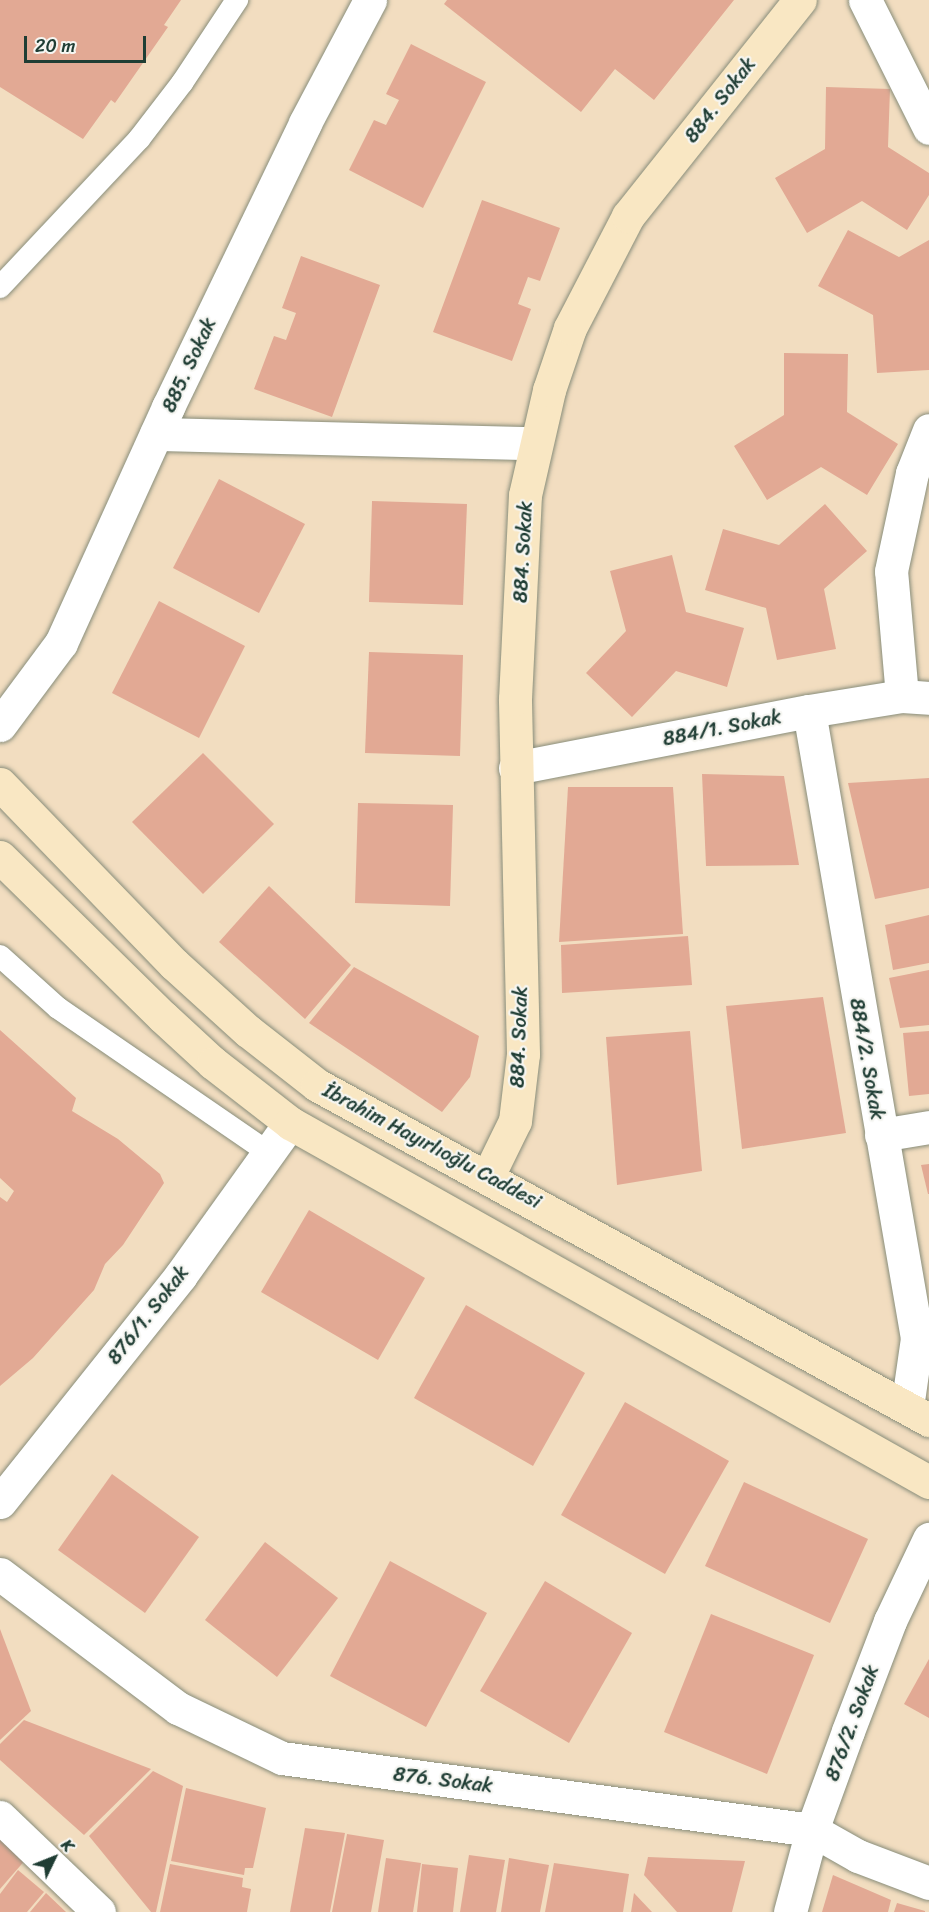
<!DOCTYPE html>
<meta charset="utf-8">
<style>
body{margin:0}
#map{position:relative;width:929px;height:1912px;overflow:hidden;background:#f2ddc0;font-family:Sriracha,sans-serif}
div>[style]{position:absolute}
.building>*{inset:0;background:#e2a994}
.roads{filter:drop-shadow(0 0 2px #888d7a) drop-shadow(0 0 2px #888d7a)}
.lane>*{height:22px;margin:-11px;padding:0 11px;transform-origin:11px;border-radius:11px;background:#fff}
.street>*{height:33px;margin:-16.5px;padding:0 16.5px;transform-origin:16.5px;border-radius:16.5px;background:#fff}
.secondary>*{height:33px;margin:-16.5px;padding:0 16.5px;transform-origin:16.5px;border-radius:16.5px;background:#f9e7c3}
span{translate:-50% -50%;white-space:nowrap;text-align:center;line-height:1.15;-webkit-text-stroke:4.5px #f6f6f2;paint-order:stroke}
.street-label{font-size:20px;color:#1f3d34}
.north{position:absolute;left:24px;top:1828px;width:60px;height:60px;-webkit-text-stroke:4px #f6f6f2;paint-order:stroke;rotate:47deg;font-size:16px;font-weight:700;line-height:24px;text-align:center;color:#1f3d34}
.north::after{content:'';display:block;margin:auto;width:21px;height:27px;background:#1f3d34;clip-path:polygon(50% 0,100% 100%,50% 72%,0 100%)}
.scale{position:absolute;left:24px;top:36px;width:122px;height:27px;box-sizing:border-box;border:3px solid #1f3d34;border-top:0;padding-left:8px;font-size:18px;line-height:21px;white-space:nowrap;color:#1f3d34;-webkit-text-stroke:4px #f6f6f2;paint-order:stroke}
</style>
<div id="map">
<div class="building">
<i style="clip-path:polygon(0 0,181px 0,164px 25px,168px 27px,115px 103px,111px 100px,83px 139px,0 87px)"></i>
<i style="clip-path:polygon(447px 0,734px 0,654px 100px,615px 69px,581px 112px,444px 4px)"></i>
<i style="clip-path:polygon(411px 44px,486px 82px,423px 208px,349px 170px,374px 120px,386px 125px,399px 100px,386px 94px)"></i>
<i style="clip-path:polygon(826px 87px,890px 89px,888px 147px,929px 173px,929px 195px,907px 230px,862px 201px,807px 233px,775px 178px,825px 149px)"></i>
<i style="clip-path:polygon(482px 200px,560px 228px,540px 281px,528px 277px,518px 304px,531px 309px,512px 361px,433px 332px)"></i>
<i style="clip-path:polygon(848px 230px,899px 257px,929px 240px,929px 370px,877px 373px,873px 315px,818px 286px)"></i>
<i style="clip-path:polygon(301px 256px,380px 285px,332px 417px,254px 389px,274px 336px,286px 340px,296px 313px,282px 308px)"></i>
<i style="clip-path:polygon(784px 353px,848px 354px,847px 412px,898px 444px,867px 495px,821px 467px,767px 500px,734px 446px,784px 415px)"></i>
<i style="clip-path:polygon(219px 479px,305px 524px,259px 613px,173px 568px)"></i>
<i style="clip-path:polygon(372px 501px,467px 504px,463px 605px,369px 602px)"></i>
<i style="clip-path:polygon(825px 504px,867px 551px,824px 589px,836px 649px,777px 660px,766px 608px,705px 590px,723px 529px,779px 545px)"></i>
<i style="clip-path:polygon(672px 555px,686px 612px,744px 628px,727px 687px,676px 671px,632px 717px,586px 673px,626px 631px,610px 571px)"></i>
<i style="clip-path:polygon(159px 601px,245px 646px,199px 738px,112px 693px)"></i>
<i style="clip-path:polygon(369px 652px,463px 655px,460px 756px,365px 753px)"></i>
<i style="clip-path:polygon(203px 753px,274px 824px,203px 894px,132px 822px)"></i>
<i style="clip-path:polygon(702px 774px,784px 776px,799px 865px,706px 866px)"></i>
<i style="clip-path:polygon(929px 778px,929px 888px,875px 899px,848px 783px)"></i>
<i style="clip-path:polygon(568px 787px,673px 787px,683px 934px,559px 942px)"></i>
<i style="clip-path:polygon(358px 803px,453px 805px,450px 906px,355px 903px)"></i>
<i style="clip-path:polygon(269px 886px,351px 965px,305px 1019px,219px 942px)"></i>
<i style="clip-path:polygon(929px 915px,929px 963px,893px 970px,885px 925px)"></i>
<i style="clip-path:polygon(688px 936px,692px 985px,562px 993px,561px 945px)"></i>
<i style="clip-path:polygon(354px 967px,479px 1036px,470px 1077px,442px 1112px,309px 1023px)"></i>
<i style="clip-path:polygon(929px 970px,929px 1025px,900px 1028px,889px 978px)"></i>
<i style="clip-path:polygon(823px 997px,846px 1133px,742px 1149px,726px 1006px)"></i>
<i style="clip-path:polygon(0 1030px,76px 1098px,72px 1111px,118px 1139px,160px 1174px,164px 1183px,123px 1245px,105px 1264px,94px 1290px,33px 1358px,0 1386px,0 1197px,7px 1202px,14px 1191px,0 1178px)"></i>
<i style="clip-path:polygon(690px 1031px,702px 1171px,617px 1185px,606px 1037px)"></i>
<i style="clip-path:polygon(929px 1031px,929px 1094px,909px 1096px,903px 1033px)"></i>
<i style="clip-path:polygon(929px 1164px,929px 1194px,928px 1194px,921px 1165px)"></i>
<i style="clip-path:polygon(309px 1210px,425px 1278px,378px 1360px,261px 1292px)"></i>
<i style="clip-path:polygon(466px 1305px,585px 1373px,533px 1466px,414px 1398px)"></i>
<i style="clip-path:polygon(625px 1402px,729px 1461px,665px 1574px,561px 1515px)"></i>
<i style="clip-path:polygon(112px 1474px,199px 1537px,145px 1613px,58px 1550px)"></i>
<i style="clip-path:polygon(744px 1482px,868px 1539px,830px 1623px,705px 1566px)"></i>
<i style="clip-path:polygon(265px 1542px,338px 1598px,277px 1677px,205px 1620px)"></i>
<i style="clip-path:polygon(390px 1561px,487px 1613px,426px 1727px,330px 1676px)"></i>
<i style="clip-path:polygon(545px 1581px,632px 1633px,569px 1743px,480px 1691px)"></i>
<i style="clip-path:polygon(711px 1614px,814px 1655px,767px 1774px,664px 1732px)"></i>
<i style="clip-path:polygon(0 1629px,31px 1711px,0 1740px)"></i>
<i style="clip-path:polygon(929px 1659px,929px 1718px,904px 1704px)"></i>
<i style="clip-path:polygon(24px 1720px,151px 1769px,84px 1835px,0 1760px,0 1744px)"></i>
<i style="clip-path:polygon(153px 1771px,183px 1786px,156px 1912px,151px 1912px,89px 1836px)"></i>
<i style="clip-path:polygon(186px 1788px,266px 1808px,253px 1868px,245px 1868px,244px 1875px,171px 1861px)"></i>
<i style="clip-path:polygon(305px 1828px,345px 1833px,330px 1912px,290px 1912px)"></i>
<i style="clip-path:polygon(0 1834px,27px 1858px,0 1889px)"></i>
<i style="clip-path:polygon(347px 1834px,384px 1840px,371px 1912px,332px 1912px)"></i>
<i style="clip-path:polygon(469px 1855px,505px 1860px,496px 1912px,460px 1912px)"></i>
<i style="clip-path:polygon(648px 1857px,745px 1861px,732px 1912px,677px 1912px,644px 1875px)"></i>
<i style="clip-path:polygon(386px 1858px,421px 1863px,413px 1912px,378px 1912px)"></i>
<i style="clip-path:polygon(509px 1858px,549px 1865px,540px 1912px,501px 1912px)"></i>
<i style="clip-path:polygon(554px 1863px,629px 1874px,623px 1912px,545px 1912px)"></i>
<i style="clip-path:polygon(170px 1864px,243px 1878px,242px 1887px,251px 1889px,247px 1912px,160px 1912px)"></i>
<i style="clip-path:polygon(422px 1864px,458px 1868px,453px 1912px,417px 1912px)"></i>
<i style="clip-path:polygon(18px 1870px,44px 1892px,27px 1912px,0 1912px,0 1894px)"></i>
<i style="clip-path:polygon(833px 1875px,891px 1900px,888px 1912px,822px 1912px)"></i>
<i style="clip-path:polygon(46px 1893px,66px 1912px,30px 1912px)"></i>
<i style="clip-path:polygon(634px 1893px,652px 1912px,631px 1912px)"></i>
<i style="clip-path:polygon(897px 1903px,925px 1911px,925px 1912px,894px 1912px)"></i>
</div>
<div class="roads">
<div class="lane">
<i style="left:0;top:287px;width:203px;rotate:-46.8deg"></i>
<i style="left:139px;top:139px;width:71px;rotate:-52.5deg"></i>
<i style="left:182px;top:83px;width:100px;rotate:-56.5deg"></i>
<i style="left:0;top:956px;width:78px;rotate:41.9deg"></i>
<i style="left:58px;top:1008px;width:256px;rotate:34.5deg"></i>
</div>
<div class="street">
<i style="left:865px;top:0;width:143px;rotate:63.4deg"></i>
<i style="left:156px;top:434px;width:380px;rotate:1.4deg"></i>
<i style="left:902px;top:696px;width:125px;rotate:-95deg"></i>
<i style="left:891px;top:571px;width:100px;rotate:-77.9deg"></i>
<i style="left:912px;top:473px;width:46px;rotate:-68.4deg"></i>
<i style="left:809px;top:711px;width:636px;rotate:80.23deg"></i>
<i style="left:917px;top:1338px;width:70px;rotate:98.2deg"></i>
<i style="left:0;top:725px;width:102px;rotate:-53.4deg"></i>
<i style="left:61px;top:643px;width:259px;rotate:-65.6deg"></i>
<i style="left:168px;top:407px;width:315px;rotate:-64.2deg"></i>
<i style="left:305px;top:123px;width:139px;rotate:-62.1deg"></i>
<i style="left:515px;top:768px;width:299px;rotate:-11deg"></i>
<i style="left:809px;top:711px;width:94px;rotate:-9.2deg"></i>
<i style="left:902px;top:696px;width:27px;rotate:4deg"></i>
<i style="left:881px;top:1135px;width:49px;rotate:-9.5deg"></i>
<i style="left:0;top:1502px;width:290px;rotate:-51.4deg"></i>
<i style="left:181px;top:1275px;width:187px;rotate:-54.4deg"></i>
<i style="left:0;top:1574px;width:223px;rotate:37deg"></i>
<i style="left:178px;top:1708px;width:115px;rotate:25.7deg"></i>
<i style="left:282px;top:1758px;width:535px;rotate:7.74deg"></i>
<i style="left:812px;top:1830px;width:53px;rotate:29.5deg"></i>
<i style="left:858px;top:1856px;width:76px;rotate:20.8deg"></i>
<i style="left:0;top:1817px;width:137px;rotate:43.8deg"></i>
<i style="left:790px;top:1912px;width:85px;rotate:-75deg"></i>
<i style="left:812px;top:1830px;width:105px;rotate:-70deg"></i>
<i style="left:848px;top:1731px;width:118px;rotate:-69.1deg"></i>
<i style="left:890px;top:1621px;width:91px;rotate:-64.6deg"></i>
</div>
<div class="secondary">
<i style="left:0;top:784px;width:250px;rotate:46deg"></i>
<i style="left:174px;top:964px;width:100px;rotate:42.2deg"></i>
<i style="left:248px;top:1031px;width:88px;rotate:38deg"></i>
<i style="left:317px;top:1085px;width:698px;rotate:28.7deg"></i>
<i style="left:0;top:857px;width:228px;rotate:44.5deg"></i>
<i style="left:163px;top:1017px;width:68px;rotate:42.6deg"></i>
<i style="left:213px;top:1063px;width:98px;rotate:37.9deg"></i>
<i style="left:290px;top:1123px;width:733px;rotate:29.33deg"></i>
<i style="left:488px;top:1176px;width:61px;rotate:-63.9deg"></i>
<i style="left:515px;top:1121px;width:67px;rotate:-83.2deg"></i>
<i style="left:523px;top:1054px;width:355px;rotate:-91.3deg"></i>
<i style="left:515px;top:699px;width:204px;rotate:-87.2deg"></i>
<i style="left:525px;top:495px;width:108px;rotate:-77.1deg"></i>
<i style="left:549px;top:390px;width:65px;rotate:-71.3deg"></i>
<i style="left:570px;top:328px;width:126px;rotate:-62.6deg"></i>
<i style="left:628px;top:216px;width:276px;rotate:-51.5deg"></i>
</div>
</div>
<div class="street-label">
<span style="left:720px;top:100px;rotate:-52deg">884. Sokak</span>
<span style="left:189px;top:365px;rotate:-65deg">885. Sokak</span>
<span style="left:523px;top:552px;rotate:-87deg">884. Sokak</span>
<span style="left:722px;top:728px;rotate:-11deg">884/1. Sokak</span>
<span style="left:519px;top:1037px;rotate:-88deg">884. Sokak</span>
<span style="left:867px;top:1059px;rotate:80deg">884/2. Sokak</span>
<span style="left:432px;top:1146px;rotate:28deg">İbrahim Hayırlıoğlu Caddesi</span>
<span style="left:148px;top:1315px;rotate:-52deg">876/1. Sokak</span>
<span style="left:852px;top:1723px;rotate:-70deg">876/2. Sokak</span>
<span style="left:443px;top:1780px;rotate:7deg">876. Sokak</span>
</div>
<div class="north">K</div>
<div class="scale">20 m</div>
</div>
